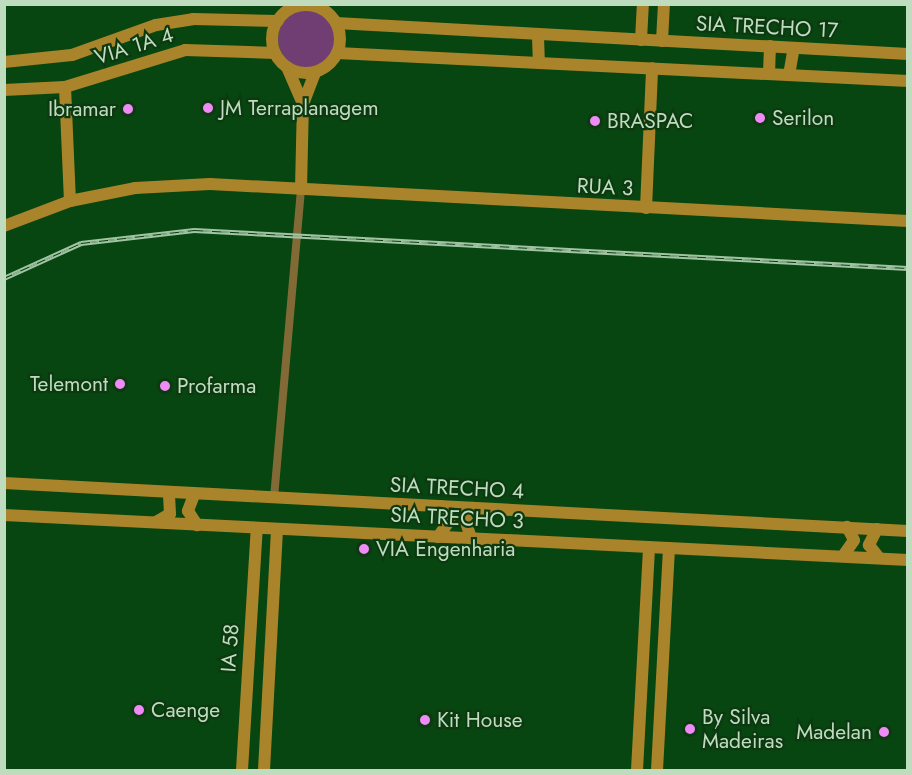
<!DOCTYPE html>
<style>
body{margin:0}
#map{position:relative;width:912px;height:775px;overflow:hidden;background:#074611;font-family:Jost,sans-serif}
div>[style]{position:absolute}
.green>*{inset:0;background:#703e73}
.round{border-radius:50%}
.street>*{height:8px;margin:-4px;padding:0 4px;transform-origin:4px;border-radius:4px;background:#826a37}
.secondary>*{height:12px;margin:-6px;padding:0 6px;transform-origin:6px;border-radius:6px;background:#aa842a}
.secondary>.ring{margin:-6px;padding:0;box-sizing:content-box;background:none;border:12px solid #aa842a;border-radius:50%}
.rail>*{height:5px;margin-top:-2.5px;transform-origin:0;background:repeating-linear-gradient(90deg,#0d3911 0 9px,#a1c4a3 0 18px);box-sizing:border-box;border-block:2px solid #a1c4a3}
.dots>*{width:16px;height:16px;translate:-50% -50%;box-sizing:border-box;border:3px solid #0d3911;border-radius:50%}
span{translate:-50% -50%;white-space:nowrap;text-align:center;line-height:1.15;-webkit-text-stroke:4.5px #0d3911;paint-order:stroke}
.street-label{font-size:21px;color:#bfdcbf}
.poi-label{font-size:21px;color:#bfdcbf}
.left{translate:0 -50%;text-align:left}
.right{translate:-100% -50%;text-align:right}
.frame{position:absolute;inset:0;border:6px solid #bfdcbf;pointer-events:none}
</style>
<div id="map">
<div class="green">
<i class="round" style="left:278px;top:10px;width:58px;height:58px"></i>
</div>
<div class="street">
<i style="left:274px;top:498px;width:310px;rotate:-85deg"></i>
</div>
<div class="secondary">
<i class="ring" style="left:272px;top:5px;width:56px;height:56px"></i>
<i style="left:336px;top:23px;width:573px;rotate:3.1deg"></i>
<i style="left:538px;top:37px;width:25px;rotate:88deg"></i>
<i style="left:641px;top:40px;width:36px;rotate:-87deg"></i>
<i style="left:662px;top:41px;width:37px;rotate:-87deg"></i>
<i style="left:337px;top:53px;width:572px;rotate:2.81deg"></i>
<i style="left:4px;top:62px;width:68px;rotate:-5.9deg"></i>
<i style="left:72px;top:55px;width:89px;rotate:-19.7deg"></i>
<i style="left:156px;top:25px;width:37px;rotate:-9deg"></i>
<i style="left:193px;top:19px;width:85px;rotate:1.3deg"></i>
<i style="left:287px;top:67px;width:40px;rotate:66.6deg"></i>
<i style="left:769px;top:74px;width:28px;rotate:-88deg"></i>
<i style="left:789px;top:75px;width:27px;rotate:-80deg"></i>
<i style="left:65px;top:87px;width:114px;rotate:87.5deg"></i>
<i style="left:4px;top:90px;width:61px;rotate:-2.8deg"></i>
<i style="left:65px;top:87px;width:126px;rotate:-17.1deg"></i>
<i style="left:185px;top:50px;width:90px;rotate:1.9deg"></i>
<i style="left:301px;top:189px;width:85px;rotate:-88.7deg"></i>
<i style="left:303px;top:104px;width:34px;rotate:-69deg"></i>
<i style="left:646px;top:208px;width:140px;rotate:-87.5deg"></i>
<i style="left:4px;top:226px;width:71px;rotate:-20.7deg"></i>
<i style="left:70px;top:201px;width:66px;rotate:-11.3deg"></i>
<i style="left:135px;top:188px;width:75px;rotate:-3.1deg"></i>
<i style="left:210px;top:184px;width:699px;rotate:3.03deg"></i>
<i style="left:4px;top:483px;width:905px;rotate:3.04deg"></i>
<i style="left:194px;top:495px;width:17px;rotate:111deg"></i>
<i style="left:188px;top:511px;width:17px;rotate:57deg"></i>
<i style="left:4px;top:515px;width:905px;rotate:2.85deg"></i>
<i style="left:156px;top:522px;width:16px;rotate:-30deg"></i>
<i style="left:170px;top:514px;width:21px;rotate:-93deg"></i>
<i style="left:877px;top:529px;width:18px;rotate:117deg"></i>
<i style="left:869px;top:545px;width:16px;rotate:52deg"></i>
<i style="left:438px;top:537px;width:19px;rotate:-55deg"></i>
<i style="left:449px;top:521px;width:17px;rotate:-118deg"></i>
<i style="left:471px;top:538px;width:19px;rotate:-108deg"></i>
<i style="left:465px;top:520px;width:14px;rotate:-60deg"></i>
<i style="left:843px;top:556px;width:19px;rotate:-55deg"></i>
<i style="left:854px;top:540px;width:15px;rotate:-118deg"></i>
<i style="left:242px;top:770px;width:242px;rotate:-86.5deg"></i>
<i style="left:264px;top:770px;width:241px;rotate:-86.9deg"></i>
<i style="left:637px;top:770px;width:223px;rotate:-86.9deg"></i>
<i style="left:657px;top:770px;width:222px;rotate:-86.9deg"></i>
</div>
<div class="rail">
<i style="left:4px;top:278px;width:85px;rotate:-24.4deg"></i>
<i style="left:81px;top:243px;width:114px;rotate:-6.6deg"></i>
<i style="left:194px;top:230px;width:715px;rotate:3.05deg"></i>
</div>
<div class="dots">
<i style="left:208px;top:108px;background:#ef8bf6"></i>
<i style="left:128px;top:109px;background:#ef8bf6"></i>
<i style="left:760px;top:118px;background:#ef8bf6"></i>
<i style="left:595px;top:121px;background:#ef8bf6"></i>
<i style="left:120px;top:384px;background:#ef8bf6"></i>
<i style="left:165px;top:386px;background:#ef8bf6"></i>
<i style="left:364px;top:549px;background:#ef8bf6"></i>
<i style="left:139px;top:710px;background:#ef8bf6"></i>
<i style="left:425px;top:720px;background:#ef8bf6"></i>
<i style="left:690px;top:729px;background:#ef8bf6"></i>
<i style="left:884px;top:732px;background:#ef8bf6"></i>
</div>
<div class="street-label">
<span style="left:767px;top:27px;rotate:3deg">SIA TRECHO 17</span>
<span style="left:134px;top:46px;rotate:-17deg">VIA 1A 4</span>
<span style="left:605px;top:187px;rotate:3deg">RUA 3</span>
<span style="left:457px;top:488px;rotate:3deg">SIA TRECHO 4</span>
<span style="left:457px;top:518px;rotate:3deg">SIA TRECHO 3</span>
<span style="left:230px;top:648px;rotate:-86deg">IA 58</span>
</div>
<div class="poi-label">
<span class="left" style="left:220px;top:108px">JM Terraplanagem</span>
<span class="right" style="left:116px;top:109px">Ibramar</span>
<span class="left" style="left:772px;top:118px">Serilon</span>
<span class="left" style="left:607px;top:121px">BRASPAC</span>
<span class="right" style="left:108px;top:384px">Telemont</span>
<span class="left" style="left:177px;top:386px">Profarma</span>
<span class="left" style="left:376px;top:549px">VIA Engenharia</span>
<span class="left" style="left:151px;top:710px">Caenge</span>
<span class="left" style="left:702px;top:729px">By Silva<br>Madeiras</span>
<span class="left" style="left:437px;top:720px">Kit House</span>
<span class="right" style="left:872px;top:732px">Madelan</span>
</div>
<div class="frame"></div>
</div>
